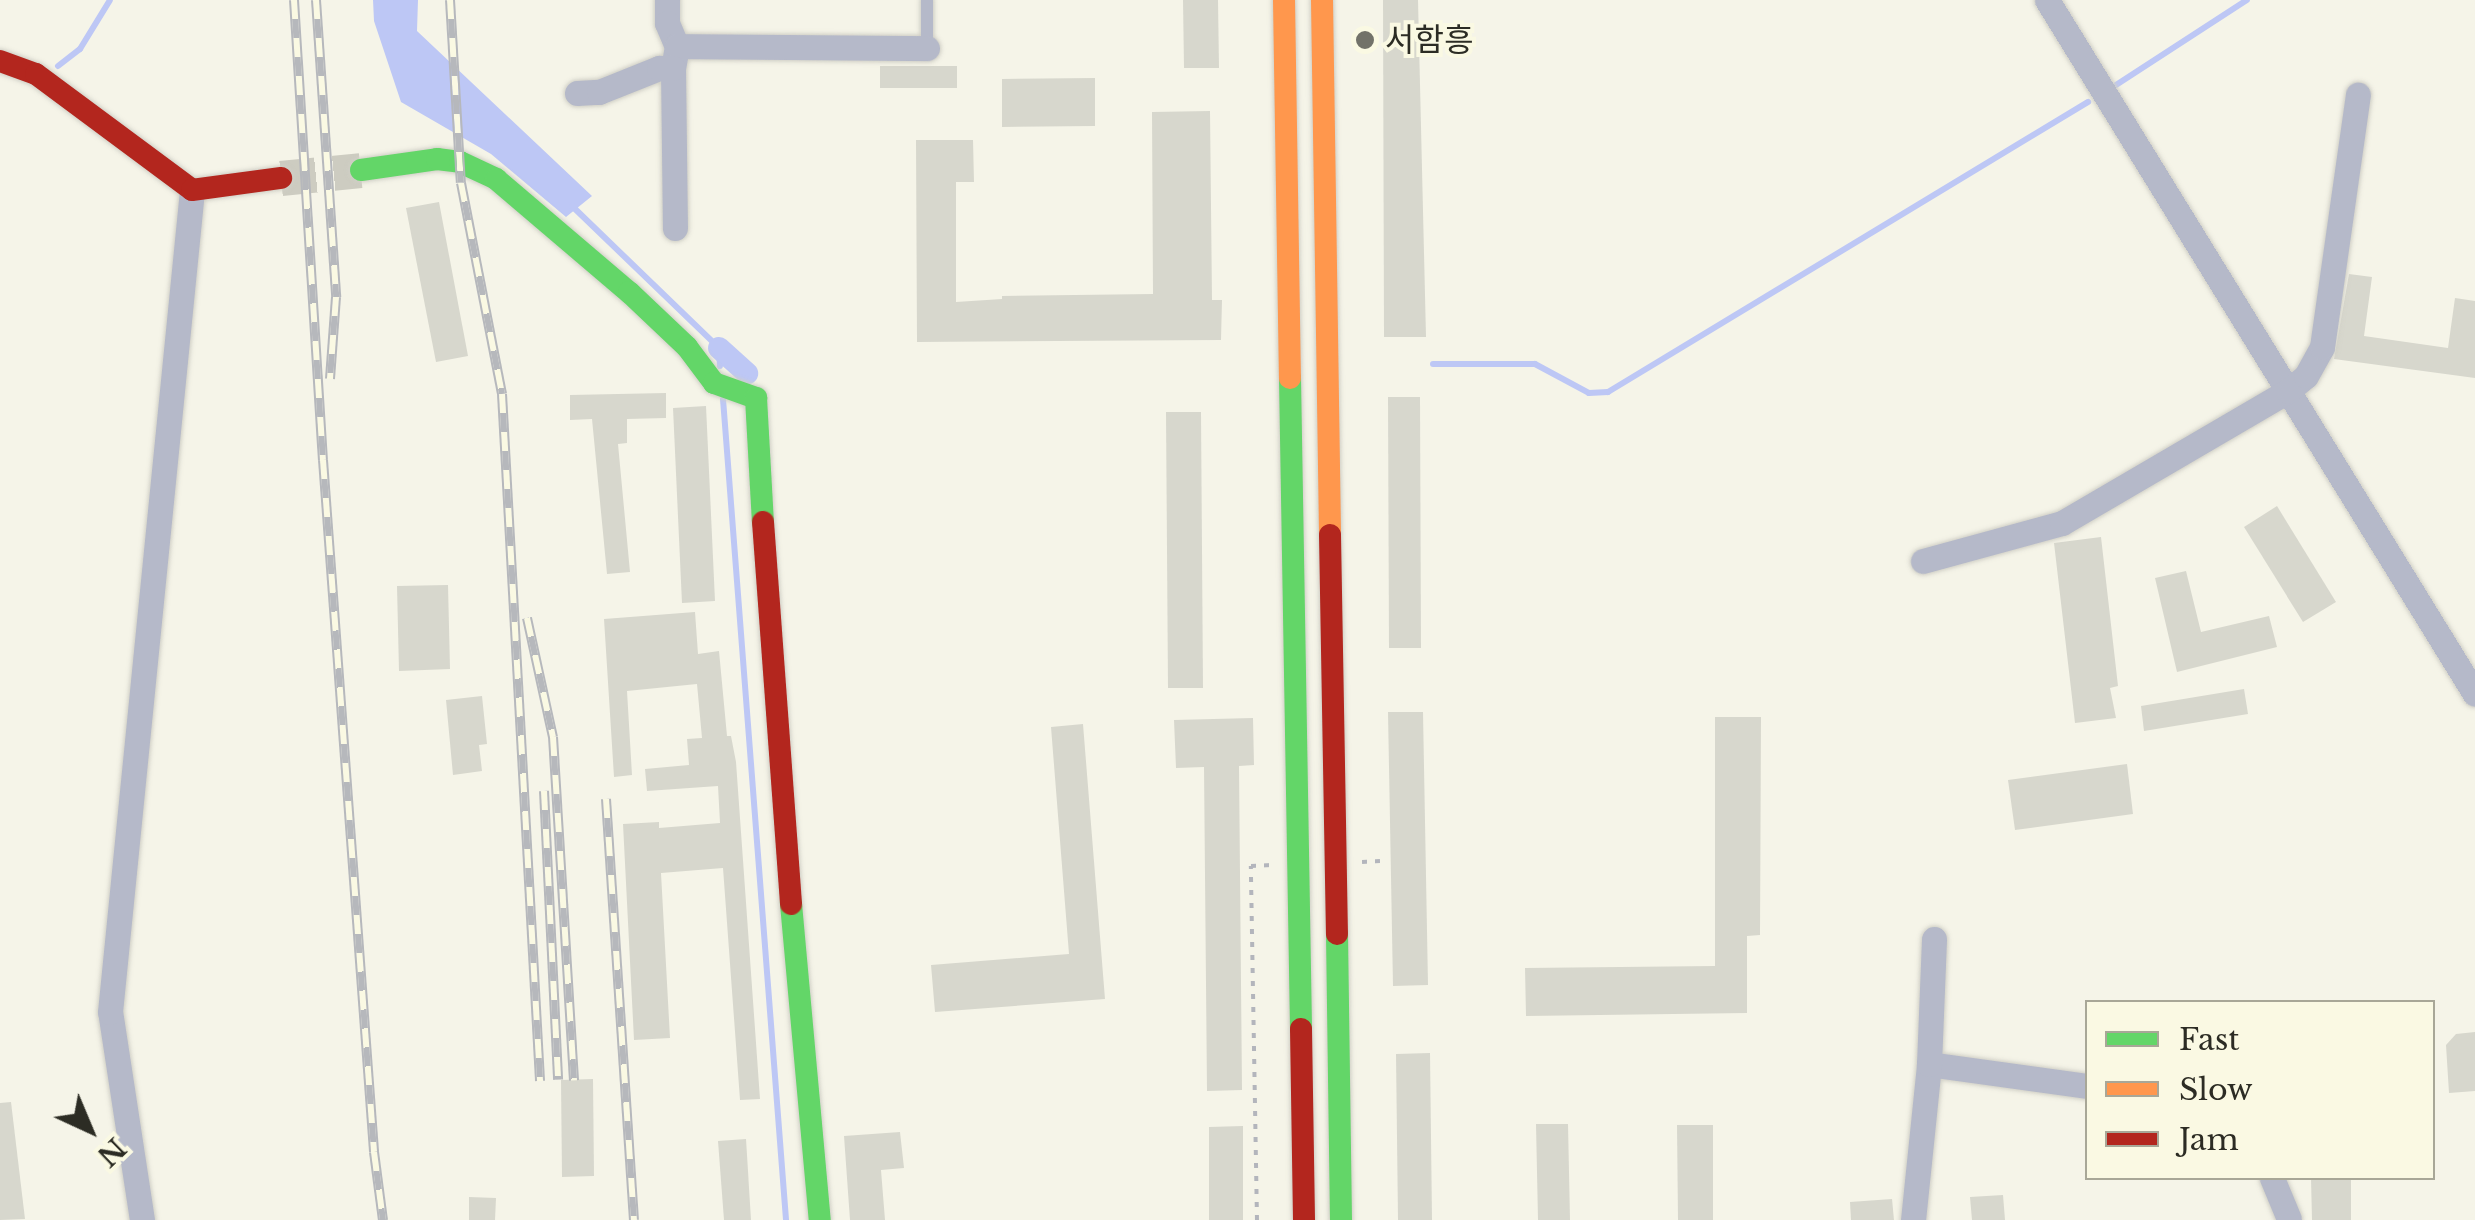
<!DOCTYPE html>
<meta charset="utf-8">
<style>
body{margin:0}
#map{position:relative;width:2475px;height:1220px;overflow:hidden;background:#f5f4e8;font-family:"Libre Baskerville","Noto Sans KR",serif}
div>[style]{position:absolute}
.water>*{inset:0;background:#bdc7f5}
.stream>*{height:6px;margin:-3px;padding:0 3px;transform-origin:3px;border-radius:3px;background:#bdc7f5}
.canal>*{height:22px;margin:-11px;padding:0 11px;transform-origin:11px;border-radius:11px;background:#bdc7f5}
.building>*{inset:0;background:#d7d7cd}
.secondary-tunnel>*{height:35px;margin-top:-17.5px;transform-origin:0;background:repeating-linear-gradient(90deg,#cdccc1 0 35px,transparent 0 53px)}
.path>*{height:4px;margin-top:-2px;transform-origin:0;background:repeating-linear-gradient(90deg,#b3b5bc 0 5px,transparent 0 13px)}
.roads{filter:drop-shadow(0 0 2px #d0cfc6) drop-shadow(0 0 2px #d0cfc6)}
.lane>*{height:12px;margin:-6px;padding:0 6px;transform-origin:6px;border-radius:6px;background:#b5b9c9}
.street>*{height:25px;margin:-12.5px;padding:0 12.5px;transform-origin:12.5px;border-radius:12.5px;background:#b5b9c9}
.fast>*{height:22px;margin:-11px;padding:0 11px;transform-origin:11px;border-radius:11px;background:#63d668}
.slow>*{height:22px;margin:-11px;padding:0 11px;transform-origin:11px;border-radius:11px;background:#ff974d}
.jam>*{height:22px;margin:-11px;padding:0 11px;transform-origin:11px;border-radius:11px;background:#b3261e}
.rail>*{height:10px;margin-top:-5px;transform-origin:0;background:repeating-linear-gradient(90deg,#faf9e3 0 19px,#b6b8bc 0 38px);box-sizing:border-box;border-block:2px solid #b6b8bc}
.dots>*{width:28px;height:28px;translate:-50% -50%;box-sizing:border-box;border:5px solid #faf9e3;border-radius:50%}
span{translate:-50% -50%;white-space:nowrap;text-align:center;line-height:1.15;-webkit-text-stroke:8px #faf9e3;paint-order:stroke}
.poi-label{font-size:32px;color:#2c2c24}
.left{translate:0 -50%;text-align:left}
.legend{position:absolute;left:2085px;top:1000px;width:350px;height:180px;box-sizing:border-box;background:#faf9e3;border:2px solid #a8a797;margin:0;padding:12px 18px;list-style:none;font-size:30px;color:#2c2c24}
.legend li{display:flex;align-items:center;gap:20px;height:50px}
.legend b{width:50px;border:2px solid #a8a797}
.north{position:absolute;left:40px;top:1080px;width:100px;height:100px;-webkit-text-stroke:8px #faf9e3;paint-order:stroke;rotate:136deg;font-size:28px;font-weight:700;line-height:40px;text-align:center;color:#2c2c24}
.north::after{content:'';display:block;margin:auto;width:35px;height:45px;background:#2c2c24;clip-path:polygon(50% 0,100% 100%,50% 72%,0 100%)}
</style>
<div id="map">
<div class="water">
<i style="clip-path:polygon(373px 0,418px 0,417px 31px,592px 196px,566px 217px,491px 154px,401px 102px,374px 21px)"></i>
</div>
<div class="stream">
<i style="left:58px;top:66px;width:28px;rotate:-38deg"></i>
<i style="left:80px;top:49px;width:57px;rotate:-58.5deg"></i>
<i style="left:2116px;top:85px;width:156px;rotate:-33deg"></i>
<i style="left:572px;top:206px;width:204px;rotate:44deg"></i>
<i style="left:719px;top:348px;width:18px;rotate:87deg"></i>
<i style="left:1433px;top:364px;width:102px"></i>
<i style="left:1535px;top:364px;width:61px;rotate:28.2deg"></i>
<i style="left:1589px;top:393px;width:19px;rotate:-3deg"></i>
<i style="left:1608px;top:392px;width:561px;rotate:-31.14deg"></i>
<i style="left:723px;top:399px;width:823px;rotate:85.61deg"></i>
</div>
<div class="canal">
<i style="left:719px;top:348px;width:38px;rotate:42deg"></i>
</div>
<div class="building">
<i style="clip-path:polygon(1183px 0,1218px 0,1219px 68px,1184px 68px)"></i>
<i style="clip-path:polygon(1383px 0,1418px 0,1426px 337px,1384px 337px)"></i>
<i style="clip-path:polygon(880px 66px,957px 66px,957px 88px,880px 88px)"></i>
<i style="clip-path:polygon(1095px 78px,1095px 126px,1002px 127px,1002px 79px)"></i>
<i style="clip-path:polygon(1210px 111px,1212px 300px,1222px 300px,1221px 340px,917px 342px,916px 140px,973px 140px,974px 182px,956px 182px,956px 302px,1002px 299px,1002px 296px,1153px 294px,1152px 112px)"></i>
<i style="clip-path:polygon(439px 202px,468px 356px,436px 362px,406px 208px)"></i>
<i style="clip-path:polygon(2349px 274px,2372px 277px,2364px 336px,2448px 348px,2455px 298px,2475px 301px,2475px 378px,2334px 359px)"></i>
<i style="clip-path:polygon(666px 393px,666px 418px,627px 419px,627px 443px,618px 444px,630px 572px,607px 574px,592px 419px,570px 420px,570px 395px)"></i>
<i style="clip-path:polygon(1388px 397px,1420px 397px,1421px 648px,1389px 648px)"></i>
<i style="clip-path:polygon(706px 406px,715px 601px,682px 603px,673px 408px)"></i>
<i style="clip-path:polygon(1166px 412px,1201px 412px,1203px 688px,1168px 688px)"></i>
<i style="clip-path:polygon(2277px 506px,2336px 602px,2303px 622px,2244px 527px)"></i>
<i style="clip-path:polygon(2101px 537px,2118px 686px,2110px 688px,2116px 718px,2075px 723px,2054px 543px)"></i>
<i style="clip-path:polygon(2186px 571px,2201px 632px,2269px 616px,2277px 647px,2177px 672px,2155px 578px)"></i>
<i style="clip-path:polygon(448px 585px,450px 669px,399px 671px,397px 586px)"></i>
<i style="clip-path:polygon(695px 612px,698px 654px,719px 651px,727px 736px,731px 736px,736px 762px,760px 1099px,740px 1100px,723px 868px,661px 873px,670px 1038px,634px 1040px,623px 824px,659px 822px,659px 828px,720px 823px,718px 786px,647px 791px,645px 769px,689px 765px,687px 739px,702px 738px,697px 684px,627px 691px,632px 775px,614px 777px,604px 619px)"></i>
<i style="clip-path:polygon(2244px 689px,2248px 714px,2144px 731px,2141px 706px)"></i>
<i style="clip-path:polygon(482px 696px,487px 744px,479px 745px,482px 771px,453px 775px,446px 700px)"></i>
<i style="clip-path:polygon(1388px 712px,1423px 712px,1428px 985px,1393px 986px)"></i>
<i style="clip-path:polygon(1715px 717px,1761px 717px,1760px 935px,1747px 936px,1747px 1013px,1526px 1016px,1525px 968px,1715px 966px)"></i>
<i style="clip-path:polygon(1253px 718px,1254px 765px,1239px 766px,1242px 1090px,1207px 1091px,1204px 767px,1176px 768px,1174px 720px)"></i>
<i style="clip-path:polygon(1083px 724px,1105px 999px,935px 1012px,931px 965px,1069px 954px,1051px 727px)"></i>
<i style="clip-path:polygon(2127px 764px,2133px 814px,2015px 830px,2008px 780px)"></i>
<i style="clip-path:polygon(2475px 1032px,2475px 1091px,2449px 1093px,2446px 1045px,2456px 1034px)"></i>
<i style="clip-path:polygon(1430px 1053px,1432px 1220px,1398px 1220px,1396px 1054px)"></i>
<i style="clip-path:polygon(593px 1079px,594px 1176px,562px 1177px,561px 1080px)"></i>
<i style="clip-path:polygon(11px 1102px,25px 1219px,0 1220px,0 1103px)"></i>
<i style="clip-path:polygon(1536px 1124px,1568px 1124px,1570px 1220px,1538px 1220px)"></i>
<i style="clip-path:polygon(1677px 1125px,1713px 1125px,1713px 1220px,1678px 1220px)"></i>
<i style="clip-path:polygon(1243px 1126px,1243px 1220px,1209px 1220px,1209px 1127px)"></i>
<i style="clip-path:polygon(900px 1132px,904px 1168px,881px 1170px,885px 1220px,850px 1220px,844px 1136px)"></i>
<i style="clip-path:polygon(746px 1139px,751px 1220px,724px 1220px,718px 1141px)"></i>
<i style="clip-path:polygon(2311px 1178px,2351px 1178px,2351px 1220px,2312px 1220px)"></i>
<i style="clip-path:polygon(2003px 1195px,2005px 1220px,1972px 1220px,1970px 1197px)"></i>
<i style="clip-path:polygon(469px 1197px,496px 1198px,495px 1220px,469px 1220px)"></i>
<i style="clip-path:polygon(1892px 1199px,1894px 1220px,1851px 1220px,1850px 1202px)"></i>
</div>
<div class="secondary-tunnel">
<i style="left:281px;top:178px;width:80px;rotate:-5.7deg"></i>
</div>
<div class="path">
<i style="left:1362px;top:862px;width:18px;rotate:-3deg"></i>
<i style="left:1257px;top:1220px;width:354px;rotate:-91deg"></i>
<i style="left:1251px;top:866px;width:21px;rotate:-3deg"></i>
</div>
<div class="roads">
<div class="lane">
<i style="left:927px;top:48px;width:48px;rotate:-90deg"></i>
</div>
<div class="street">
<i style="left:667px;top:0;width:23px;rotate:90deg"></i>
<i style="left:667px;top:23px;width:25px;rotate:67deg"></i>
<i style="left:677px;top:46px;width:22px;rotate:100deg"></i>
<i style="left:673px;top:68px;width:160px;rotate:89.3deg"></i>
<i style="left:2047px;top:0;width:815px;rotate:58.34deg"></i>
<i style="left:677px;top:46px;width:250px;rotate:0.5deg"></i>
<i style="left:577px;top:93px;width:22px;rotate:-3deg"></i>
<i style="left:599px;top:92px;width:65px;rotate:-21.8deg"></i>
<i style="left:659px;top:68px;width:14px"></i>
<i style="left:1923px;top:561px;width:144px;rotate:-15.3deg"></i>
<i style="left:2062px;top:523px;width:262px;rotate:-30.3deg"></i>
<i style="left:2288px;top:391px;width:23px;rotate:-40deg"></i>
<i style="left:2306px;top:376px;width:33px;rotate:-61deg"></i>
<i style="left:2322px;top:347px;width:255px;rotate:-81.9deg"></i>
<i style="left:1929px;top:1064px;width:161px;rotate:7.9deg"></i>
<i style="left:2272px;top:1178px;width:44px;rotate:67.5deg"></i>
<i style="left:142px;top:1220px;width:210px;rotate:-98.7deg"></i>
<i style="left:110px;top:1012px;width:826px;rotate:-84.3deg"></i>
<i style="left:1913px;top:1220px;width:157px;rotate:-84.1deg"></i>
<i style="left:1929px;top:1064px;width:125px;rotate:-87.7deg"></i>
</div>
<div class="fast">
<i style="left:361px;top:170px;width:77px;rotate:-8.2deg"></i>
<i style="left:437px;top:159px;width:23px;rotate:7deg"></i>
<i style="left:460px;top:162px;width:40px;rotate:25deg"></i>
<i style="left:496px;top:179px;width:175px;rotate:40.4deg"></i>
<i style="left:629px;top:292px;width:80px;rotate:43.5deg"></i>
<i style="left:687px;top:347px;width:45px;rotate:53.1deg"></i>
<i style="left:714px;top:383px;width:45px;rotate:19.7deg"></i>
<i style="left:756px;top:398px;width:124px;rotate:86.8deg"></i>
<i style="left:1290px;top:378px;width:651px;rotate:89.03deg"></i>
<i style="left:791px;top:904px;width:317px;rotate:84.8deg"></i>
<i style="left:1337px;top:934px;width:286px;rotate:89.2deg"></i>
</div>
<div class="slow">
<i style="left:1284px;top:0;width:378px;rotate:89.1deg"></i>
<i style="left:1322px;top:0;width:535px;rotate:89.14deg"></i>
</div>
<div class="jam">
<i style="left:0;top:61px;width:38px;rotate:20deg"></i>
<i style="left:36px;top:74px;width:194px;rotate:36.6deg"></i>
<i style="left:192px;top:190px;width:90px;rotate:-7.7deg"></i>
<i style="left:763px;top:522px;width:383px;rotate:85.8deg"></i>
<i style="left:1330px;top:535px;width:399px;rotate:89deg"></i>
<i style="left:1301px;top:1029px;width:191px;rotate:89.1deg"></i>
</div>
</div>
<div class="rail">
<i style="left:294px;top:0;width:461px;rotate:86.4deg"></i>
<i style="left:323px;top:460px;width:694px;rotate:85.78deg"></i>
<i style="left:374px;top:1152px;width:69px;rotate:82.5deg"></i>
<i style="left:316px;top:0;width:298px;rotate:86.1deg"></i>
<i style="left:336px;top:297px;width:82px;rotate:94.2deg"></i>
<i style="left:450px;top:0;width:183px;rotate:86.6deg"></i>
<i style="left:461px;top:183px;width:215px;rotate:79deg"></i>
<i style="left:502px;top:394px;width:688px;rotate:86.83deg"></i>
<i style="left:527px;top:618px;width:122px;rotate:77.7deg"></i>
<i style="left:553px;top:737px;width:344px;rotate:86.5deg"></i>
<i style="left:544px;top:791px;width:289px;rotate:87.2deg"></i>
<i style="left:606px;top:799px;width:422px;rotate:86.2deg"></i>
</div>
<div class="dots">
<i style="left:1365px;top:40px;background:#727269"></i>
</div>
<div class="poi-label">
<span class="left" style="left:1385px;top:40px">서함흥</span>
</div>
<ul class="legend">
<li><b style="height:12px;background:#63d668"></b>Fast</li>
<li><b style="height:12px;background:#ff974d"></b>Slow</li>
<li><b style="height:12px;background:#b3261e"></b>Jam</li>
</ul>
<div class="north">N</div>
</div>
